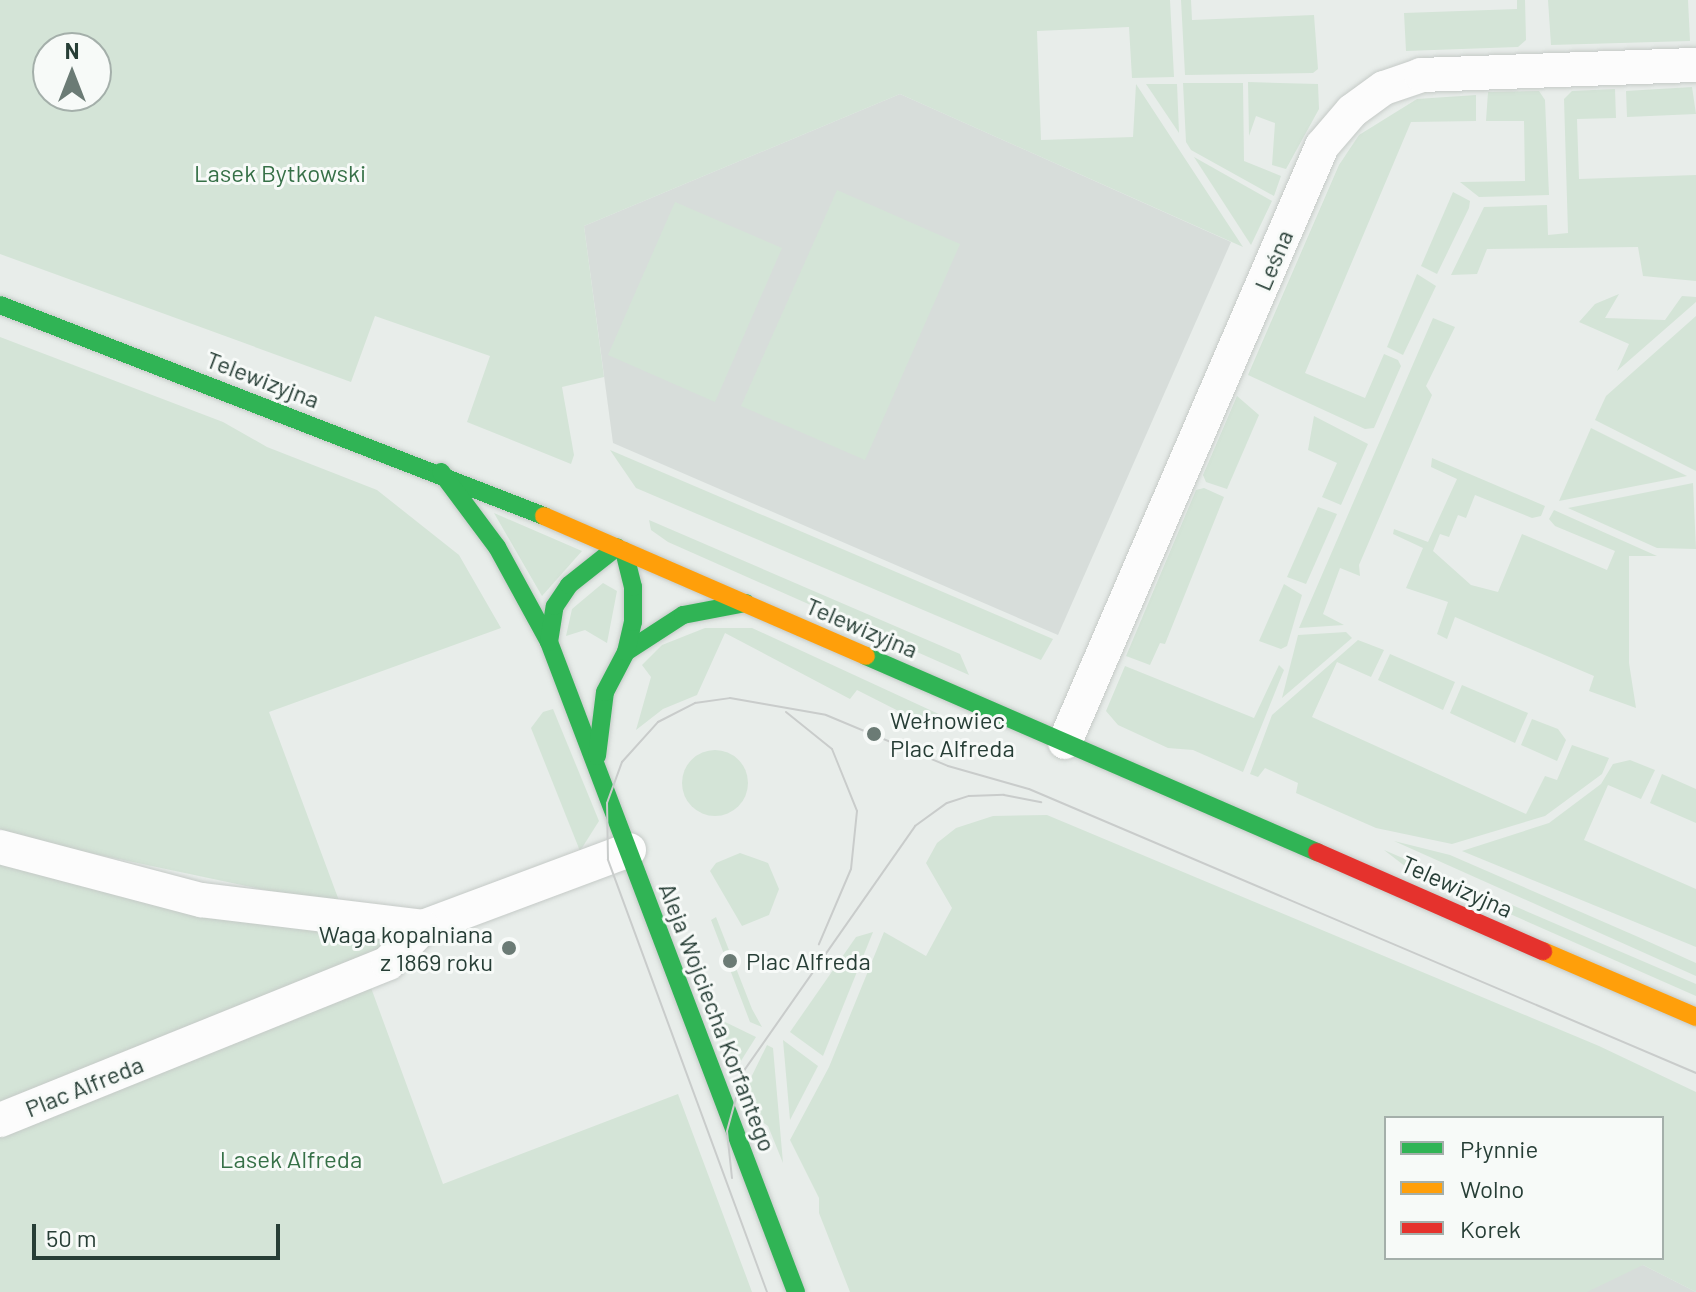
<!DOCTYPE html>
<meta charset="utf-8">
<style>
body{margin:0}
#map{position:relative;width:1696px;height:1292px;overflow:hidden;background:#e8edea;font-family:Barlow,sans-serif}
div>[style]{position:absolute}
.built>*{inset:0;background:#d7ddda}
.green>*{inset:0;background:#d4e4d7}
.round{border-radius:50%}
.roads{filter:drop-shadow(0 0 2px #c5cac7) drop-shadow(0 0 2px #c5cac7)}
.street>*{height:34px;margin:-17px;padding:0 17px;transform-origin:17px;border-radius:17px;background:#fcfcfc}
.fast>*{height:18px;margin:-9px;padding:0 9px;transform-origin:9px;border-radius:9px;background:#30b455}
.slow>*{height:18px;margin:-9px;padding:0 9px;transform-origin:9px;border-radius:9px;background:#ff9f0a}
.jam>*{height:18px;margin:-9px;padding:0 9px;transform-origin:9px;border-radius:9px;background:#e5322d}
.tram>*{height:2px;margin:-1px;padding:0 1px;transform-origin:1px;border-radius:1px;background:#c9cccb}
.dots>*{width:22px;height:22px;translate:-50% -50%;box-sizing:border-box;border:4px solid #f7faf8;border-radius:50%}
span{translate:-50% -50%;white-space:nowrap;text-align:center;line-height:1.15;-webkit-text-stroke:6px #f7faf8;paint-order:stroke}
.park-label{font-size:24px;color:#367047}
.street-label{font-size:24px;color:#273e36}
.poi-label{font-size:24px;color:#273e36}
.left{translate:0 -50%;text-align:left}
.right{translate:-100% -50%;text-align:right}
.legend{position:absolute;left:1384px;top:1116px;width:280px;height:144px;box-sizing:border-box;background:#f7faf8;border:2px solid #a4afaa;margin:0;padding:10px 14px;list-style:none;font-size:24px;color:#273e36}
.legend li{display:flex;align-items:center;gap:16px;height:40px}
.legend b{width:40px;border:2px solid #a4afaa}
.north{position:absolute;left:32px;top:32px;width:80px;height:80px;box-sizing:border-box;background:#f7faf8;border:2px solid #a4afaa;border-radius:50%;rotate:0deg;font-size:22px;font-weight:700;line-height:32px;text-align:center;color:#273e36}
.north::after{content:'';display:block;margin:auto;width:28px;height:36px;background:#6b7b75;clip-path:polygon(50% 0,100% 100%,50% 72%,0 100%)}
.scale{position:absolute;left:32px;top:1224px;width:248px;height:36px;box-sizing:border-box;border:4px solid #273e36;border-top:0;padding-left:10px;font-size:24px;line-height:28px;white-space:nowrap;color:#273e36;-webkit-text-stroke:6px #f7faf8;paint-order:stroke}
</style>
<div id="map">
<div class="built">
<i style="clip-path:polygon(900px 94px,1231px 242px,1058px 635px,613px 443px,584px 226px)"></i>
<i style="clip-path:polygon(1643px 1265px,1696px 1292px,1470px 1292px)"></i>
</div>
<div class="green">
<i style="clip-path:polygon(evenodd,0 0,1170px 0,1174px 77px,1132px 78px,1129px 27px,1037px 31px,1041px 140px,1133px 137px,1136px 84px,1243px 247px,900px 94px,584px 226px,604px 377px,562px 387px,574px 455px,571px 464px,467px 422px,490px 356px,375px 316px,351px 382px,0 254px,0 0,96px 48px,96px 96px,48px 96px,48px 48px,96px 48px)"></i>
<i style="clip-path:polygon(1181px 0,1191px 0,1192px 20px,1314px 15px,1318px 69px,1313px 73px,1185px 75px)"></i>
<i style="clip-path:polygon(1517px 0,1525px 0,1526px 40px,1518px 47px,1406px 51px,1404px 13px,1517px 9px)"></i>
<i style="clip-path:polygon(1548px 0,1688px 0,1690px 41px,1551px 45px)"></i>
<i style="clip-path:polygon(1248px 82px,1318px 84px,1319px 109px,1286px 169px,1272px 165px,1275px 123px,1256px 116px,1249px 136px)"></i>
<i style="clip-path:polygon(1183px 83px,1243px 83px,1244px 161px,1281px 176px,1274px 196px,1191px 150px,1186px 142px)"></i>
<i style="clip-path:polygon(1146px 84px,1177px 84px,1179px 133px)"></i>
<i style="clip-path:polygon(1692px 87px,1696px 114px,1627px 117px,1626px 91px)"></i>
<i style="clip-path:polygon(1615px 89px,1616px 118px,1577px 119px,1579px 179px,1696px 175px,1696px 281px,1643px 276px,1638px 247px,1487px 249px,1477px 274px,1451px 275px,1484px 207px,1547px 205px,1548px 235px,1568px 233px,1564px 99px,1572px 91px)"></i>
<i style="clip-path:polygon(1539px 91px,1545px 100px,1549px 195px,1479px 197px,1460px 182px,1525px 181px,1524px 121px,1486px 121px,1488px 92px)"></i>
<i style="clip-path:polygon(1476px 95px,1476px 121px,1411px 122px,1305px 373px,1365px 398px,1384px 354px,1398px 360px,1401px 366px,1374px 428px,1365px 429px,1248px 375px,1339px 165px,1359px 135px,1417px 99px)"></i>
<i style="clip-path:polygon(1194px 157px,1272px 201px,1251px 245px)"></i>
<i style="clip-path:polygon(837px 190px,960px 244px,865px 460px,741px 406px)"></i>
<i style="clip-path:polygon(1453px 192px,1470px 201px,1469px 208px,1437px 274px,1421px 266px)"></i>
<i style="clip-path:polygon(675px 202px,782px 248px,715px 402px,608px 355px)"></i>
<i style="clip-path:polygon(1417px 274px,1436px 286px,1403px 355px,1387px 347px)"></i>
<i style="clip-path:polygon(1619px 294px,1605px 318px,1665px 320px,1682px 296px,1696px 297px,1696px 302px,1617px 371px,1629px 344px,1579px 322px,1595px 304px)"></i>
<i style="clip-path:polygon(1696px 316px,1696px 471px,1595px 420px,1606px 396px)"></i>
<i style="clip-path:polygon(1433px 318px,1455px 327px,1426px 386px,1432px 395px,1359px 565px,1360px 576px,1340px 568px,1323px 614px,1344px 625px,1299px 628px)"></i>
<i style="clip-path:polygon(0 337px,223px 422px,267px 447px,377px 490px,459px 555px,501px 628px,269px 712px,341px 906px,0 834px)"></i>
<i style="clip-path:polygon(1237px 396px,1259px 415px,1227px 489px,1206px 482px,1203px 475px)"></i>
<i style="clip-path:polygon(1314px 416px,1368px 444px,1341px 505px,1322px 497px,1337px 463px,1308px 450px)"></i>
<i style="clip-path:polygon(1591px 428px,1687px 476px,1559px 501px)"></i>
<i style="clip-path:polygon(610px 450px,1053px 639px,1041px 660px,636px 488px)"></i>
<i style="clip-path:polygon(1432px 458px,1545px 506px,1541px 516px,1532px 518px,1475px 495px,1466px 518px,1458px 515px,1449px 537px,1440px 534px,1433px 551px,1471px 585px,1498px 592px,1522px 534px,1607px 570px,1615px 551px,1555px 526px,1549px 519px,1554px 510px,1657px 556px,1629px 556px,1629px 663px,1636px 708px,1589px 691px,1594px 676px,1455px 617px,1447px 639px,1437px 634px,1448px 602px,1406px 588px,1423px 548px,1393px 534px,1394px 529px,1428px 542px,1457px 479px,1431px 467px)"></i>
<i style="clip-path:polygon(1693px 483px,1696px 549px,1657px 548px,1568px 508px)"></i>
<i style="clip-path:polygon(1204px 488px,1224px 497px,1165px 644px,1160px 643px,1150px 665px,1126px 656px,1196px 490px)"></i>
<i style="clip-path:polygon(1318px 507px,1337px 514px,1306px 584px,1287px 577px)"></i>
<i style="clip-path:polygon(494px 513px,582px 551px,542px 596px)"></i>
<i style="clip-path:polygon(649px 520px,960px 654px,969px 675px,668px 542px,651px 530px)"></i>
<i style="clip-path:polygon(603px 583px,617px 591px,607px 643px,585px 630px,566px 636px,572px 609px)"></i>
<i style="clip-path:polygon(1284px 584px,1302px 595px,1287px 646px,1281px 649px,1259px 641px)"></i>
<i style="clip-path:polygon(705px 628px,752px 628px,943px 716px,936px 730px,857px 690px,850px 699px,725px 633px,697px 695px,663px 709px,636px 730px,651px 677px,642px 665px,662px 645px)"></i>
<i style="clip-path:polygon(1346px 632px,1352px 638px,1282px 698px,1298px 635px)"></i>
<i style="clip-path:polygon(1358px 640px,1384px 650px,1371px 677px,1337px 662px,1312px 717px,1526px 814px,1545px 776px,1557px 780px,1572px 745px,1609px 758px,1602px 774px,1545px 816px,1452px 844px,1376px 828px,1296px 793px,1298px 783px,1265px 768px,1258px 777px,1250px 774px,1272px 715px)"></i>
<i style="clip-path:polygon(1390px 654px,1455px 682px,1443px 710px,1378px 680px)"></i>
<i style="clip-path:polygon(1279px 665px,1284px 670px,1243px 772px,1193px 750px,1168px 748px,1118px 725px,1106px 711px,1125px 666px,1254px 718px)"></i>
<i style="clip-path:polygon(1462px 685px,1528px 713px,1515px 743px,1450px 713px)"></i>
<i style="clip-path:polygon(553px 709px,599px 821px,580px 851px,531px 728px,543px 712px)"></i>
<i style="clip-path:polygon(1532px 719px,1558px 729px,1566px 740px,1557px 761px,1521px 745px)"></i>
<i class="round" style="left:682px;top:750px;width:66px;height:66px"></i>
<i style="clip-path:polygon(1630px 760px,1655px 770px,1641px 799px,1608px 785px,1584px 840px,1696px 889px,1696px 947px,1462px 851px,1549px 823px,1601px 784px,1613px 764px)"></i>
<i style="clip-path:polygon(1662px 774px,1696px 789px,1696px 823px,1650px 803px)"></i>
<i style="clip-path:polygon(evenodd,1047px 815px,1599px 1046px,1696px 1092px,1696px 1292px,1643px 1265px,1587px 1292px,850px 1292px,819px 1213px,819px 1198px,790px 1140px,829px 1067px,884px 932px,926px 956px,952px 908px,926px 863px,937px 843px,956px 828px,993px 816px,1047px 815px,1662px 1118px,1662px 1258px,1386px 1258px,1386px 1118px,1662px 1118px)"></i>
<i style="clip-path:polygon(1394px 841px,1450px 855px,1636px 936px,1696px 963px,1696px 976px)"></i>
<i style="clip-path:polygon(1384px 850px,1696px 984px,1696px 996px,1410px 870px)"></i>
<i style="clip-path:polygon(740px 853px,768px 863px,779px 889px,769px 915px,742px 926px,710px 871px,716px 863px)"></i>
<i style="clip-path:polygon(0 854px,398px 935px,372px 958px,0 1110px)"></i>
<i style="clip-path:polygon(716px 917px,752px 1009px,762px 1027px,750px 1022px,711px 920px)"></i>
<i style="clip-path:polygon(873px 932px,823px 1056px,790px 1032px,856px 937px)"></i>
<i style="clip-path:polygon(370px 985px,443px 1184px,678px 1094px,752px 1292px,0 1292px,0 1131px)"></i>
<i style="clip-path:polygon(721px 1020px,756px 1037px,734px 1072px)"></i>
<i style="clip-path:polygon(783px 1040px,818px 1066px,790px 1120px)"></i>
<i style="clip-path:polygon(767px 1045px,773px 1048px,783px 1163px,768px 1126px,747px 1111px,742px 1096px)"></i>
</div>
<div class="roads">
<div class="street">
<i style="left:1065px;top:742px;width:649px;rotate:-66.67deg"></i>
<i style="left:1322px;top:146px;width:46px;rotate:-49.4deg"></i>
<i style="left:1352px;top:111px;width:39px;rotate:-36deg"></i>
<i style="left:1384px;top:88px;width:39px;rotate:-19deg"></i>
<i style="left:1421px;top:75px;width:275px;rotate:-2.1deg"></i>
<i style="left:0;top:847px;width:208px;rotate:14.8deg"></i>
<i style="left:201px;top:900px;width:224px;rotate:6.9deg"></i>
<i style="left:423px;top:927px;width:220px;rotate:-20.5deg"></i>
<i style="left:0;top:1120px;width:419px;rotate:-22deg"></i>
<i style="left:388px;top:963px;width:50px;rotate:-45.8deg"></i>
</div>
<div class="fast">
<i style="left:0;top:305px;width:583px;rotate:21.2deg"></i>
<i style="left:441px;top:472px;width:94px;rotate:53.3deg"></i>
<i style="left:497px;top:547px;width:108px;rotate:61.3deg"></i>
<i style="left:549px;top:642px;width:695px;rotate:69.19deg"></i>
<i style="left:549px;top:642px;width:36px;rotate:-81deg"></i>
<i style="left:555px;top:606px;width:25px;rotate:-56deg"></i>
<i style="left:569px;top:585px;width:61px;rotate:-38.4deg"></i>
<i style="left:626px;top:652px;width:68px;rotate:-33deg"></i>
<i style="left:683px;top:615px;width:64px;rotate:-10.8deg"></i>
<i style="left:866px;top:656px;width:492px;rotate:23.5deg"></i>
<i style="left:597px;top:756px;width:64px;rotate:-82.9deg"></i>
<i style="left:605px;top:692px;width:45px;rotate:-62.3deg"></i>
<i style="left:626px;top:652px;width:31px;rotate:-77deg"></i>
<i style="left:633px;top:622px;width:35px;rotate:-90deg"></i>
<i style="left:633px;top:587px;width:37px;rotate:-104deg"></i>
</div>
<div class="slow">
<i style="left:544px;top:516px;width:351px;rotate:23.5deg"></i>
<i style="left:1543px;top:951px;width:167px;rotate:23.3deg"></i>
</div>
<div class="jam">
<i style="left:1317px;top:852px;width:247px;rotate:23.7deg"></i>
</div>
</div>
<div class="tram">
<i style="left:786px;top:712px;width:59px;rotate:38.8deg"></i>
<i style="left:832px;top:749px;width:67px;rotate:68deg"></i>
<i style="left:857px;top:811px;width:58px;rotate:95.9deg"></i>
<i style="left:851px;top:869px;width:82px;rotate:113.1deg"></i>
<i style="left:732px;top:1178px;width:47px;rotate:-96.1deg"></i>
<i style="left:727px;top:1131px;width:61px;rotate:-74.8deg"></i>
<i style="left:743px;top:1072px;width:300px;rotate:-55deg"></i>
<i style="left:915px;top:826px;width:39px;rotate:-36deg"></i>
<i style="left:947px;top:803px;width:23px;rotate:-18deg"></i>
<i style="left:969px;top:796px;width:35px;rotate:-2deg"></i>
<i style="left:1004px;top:795px;width:38px;rotate:11deg"></i>
<i style="left:767px;top:1292px;width:461px;rotate:-110.2deg"></i>
<i style="left:608px;top:859px;width:56px;rotate:-91deg"></i>
<i style="left:607px;top:803px;width:44px;rotate:-69.9deg"></i>
<i style="left:622px;top:762px;width:54px;rotate:-48deg"></i>
<i style="left:658px;top:722px;width:42px;rotate:-27.2deg"></i>
<i style="left:695px;top:703px;width:35px;rotate:-8deg"></i>
<i style="left:730px;top:698px;width:97px;rotate:10deg"></i>
<i style="left:826px;top:715px;width:132px;rotate:22.7deg"></i>
<i style="left:948px;top:766px;width:84px;rotate:15.9deg"></i>
<i style="left:1029px;top:789px;width:725px;rotate:23.06deg"></i>
</div>
<div class="dots">
<i style="left:874px;top:734px;background:#6b7b75"></i>
<i style="left:509px;top:948px;background:#6b7b75"></i>
<i style="left:730px;top:961px;background:#6b7b75"></i>
</div>
<div class="park-label">
<span style="left:280px;top:173px">Lasek Bytkowski</span>
<span style="left:291px;top:1159px">Lasek Alfreda</span>
</div>
<div class="street-label">
<span style="left:1273px;top:260px;rotate:-67deg">Leśna</span>
<span style="left:263px;top:379px;rotate:21deg">Telewizyjna</span>
<span style="left:862px;top:627px;rotate:23deg">Telewizyjna</span>
<span style="left:1457px;top:886px;rotate:24deg">Telewizyjna</span>
<span style="left:718px;top:1017px;rotate:69deg">Aleja Wojciecha Korfantego</span>
<span style="left:84px;top:1086px;rotate:-22deg">Plac Alfreda</span>
</div>
<div class="poi-label">
<span class="left" style="left:890px;top:734px">Wełnowiec<br>Plac Alfreda</span>
<span class="right" style="left:493px;top:948px">Waga kopalniana<br>z 1869 roku</span>
<span class="left" style="left:746px;top:961px">Plac Alfreda</span>
</div>
<ul class="legend">
<li><b style="height:10px;background:#30b455"></b>Płynnie</li>
<li><b style="height:10px;background:#ff9f0a"></b>Wolno</li>
<li><b style="height:10px;background:#e5322d"></b>Korek</li>
</ul>
<div class="north">N</div>
<div class="scale">50 m</div>
</div>
